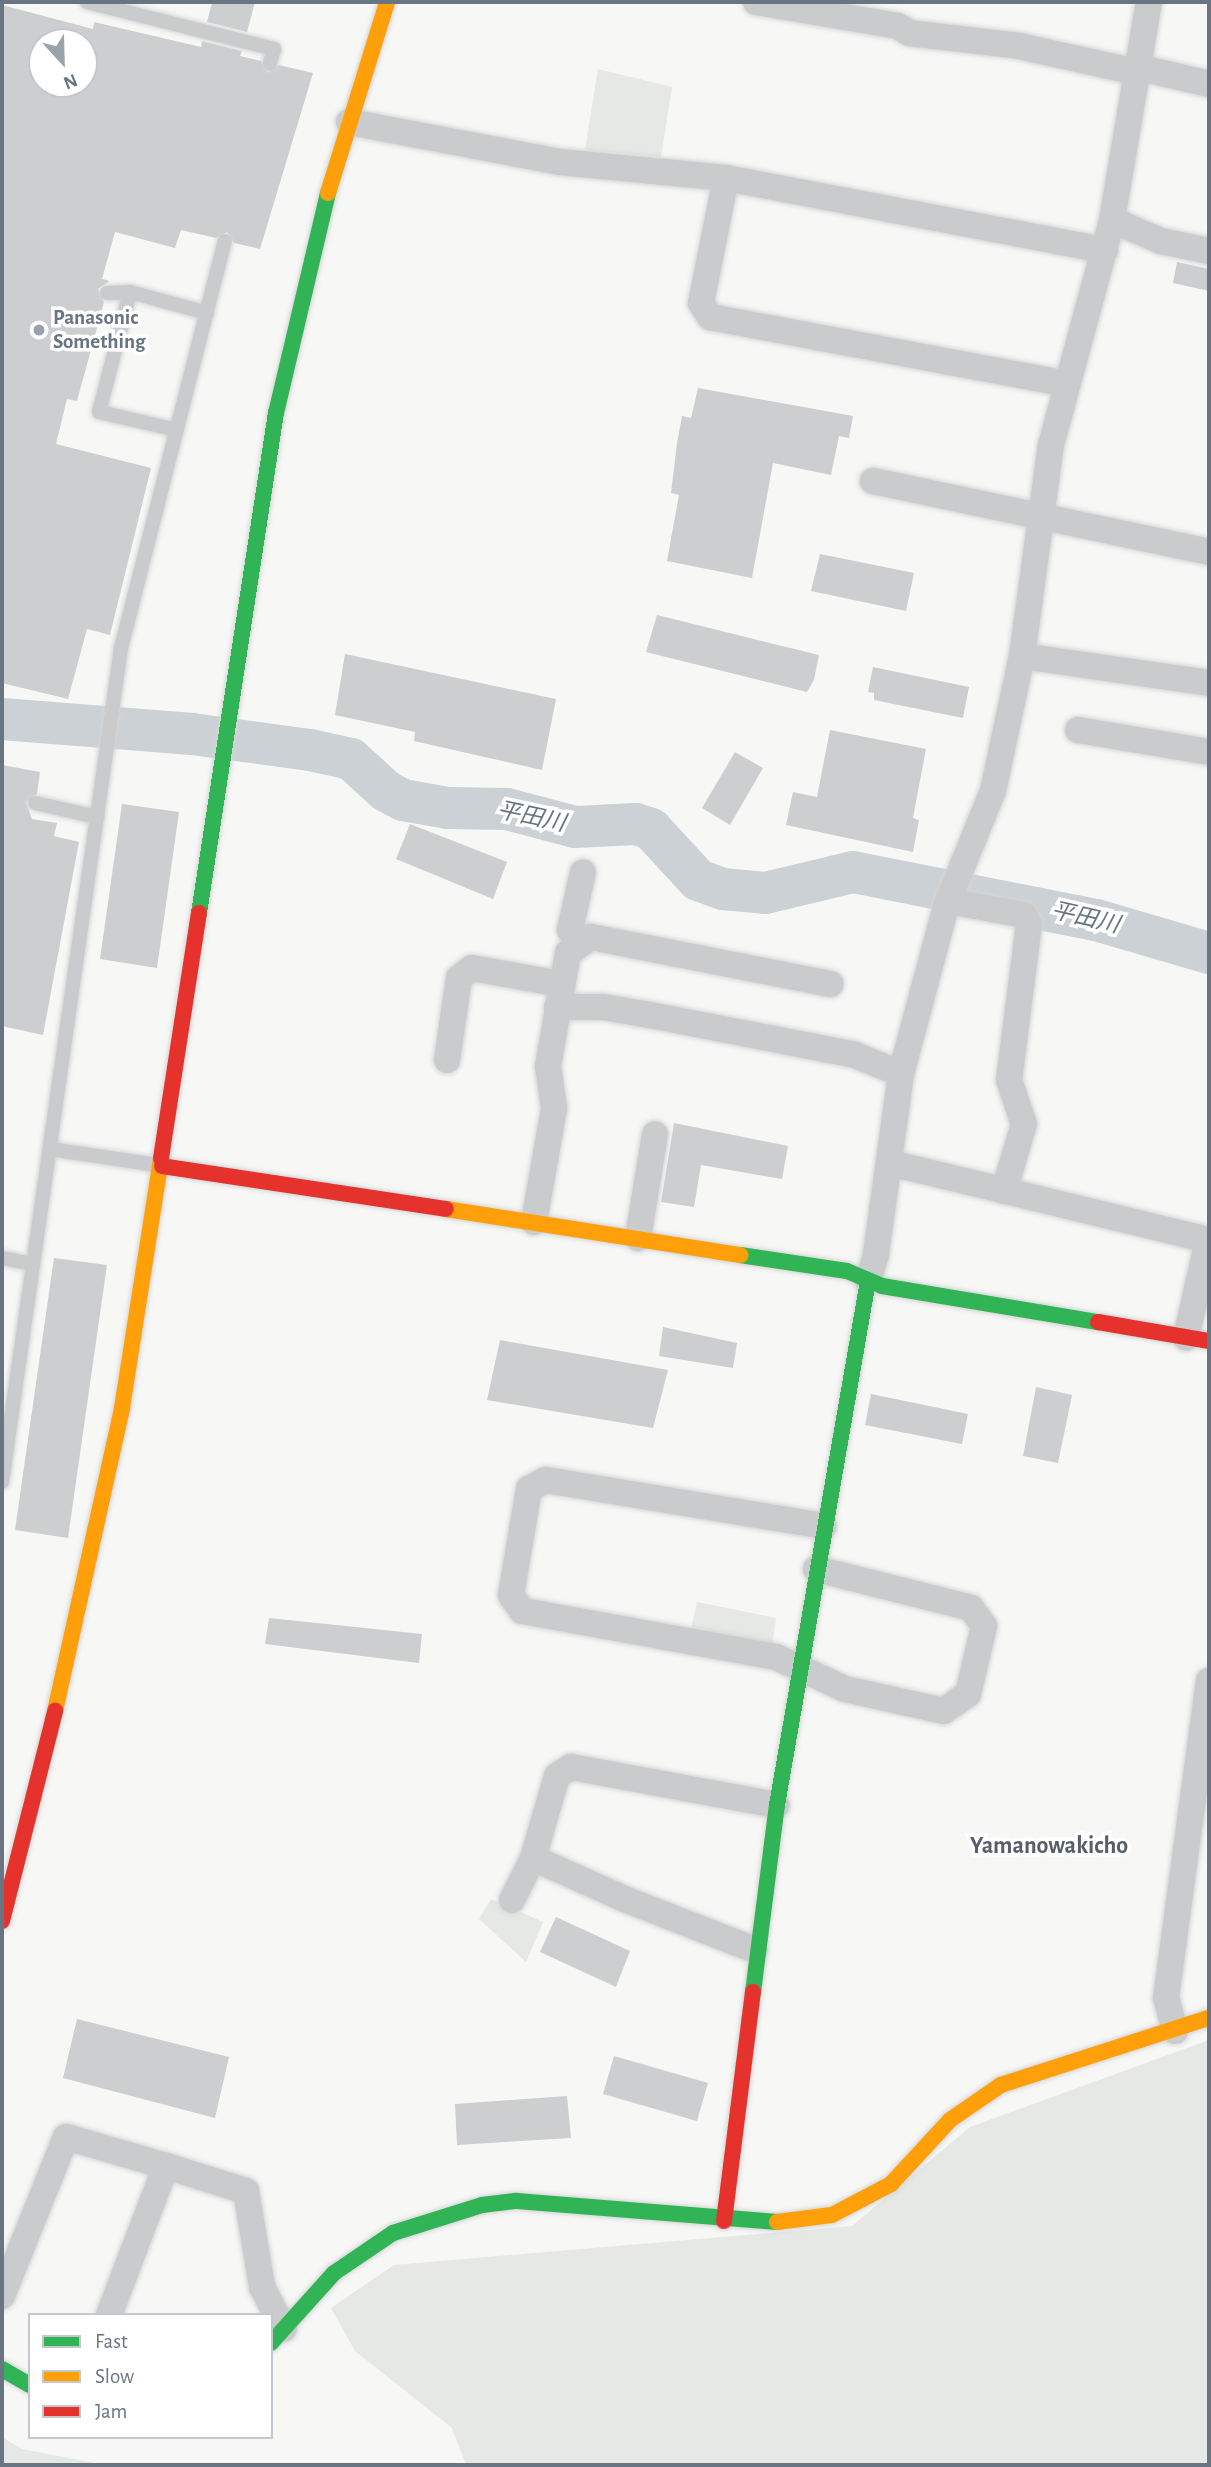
<!DOCTYPE html>
<meta charset="utf-8">
<style>
body{margin:0}
#map{position:relative;width:1211px;height:2467px;overflow:hidden;background:#f7f7f6;font-family:"Alegreya Sans","Noto Sans JP",sans-serif}
div>[style]{position:absolute}
.green>*{inset:0;background:#e5e8e4}
.river>*{height:42px;margin:-21px;padding:0 21px;transform-origin:21px;border-radius:21px;background:#ccd1d5}
.building>*{inset:0;background:#cdcecf}
.roads{filter:drop-shadow(0 0 2px #d4d5d5) drop-shadow(0 0 2px #d4d5d5)}
.lane>*{height:14px;margin:-7px;padding:0 7px;transform-origin:7px;border-radius:7px;background:#cacbcc}
.street>*{height:26px;margin:-13px;padding:0 13px;transform-origin:13px;border-radius:13px;background:#cacbcc}
.fast>*{height:16px;margin:-8px;padding:0 8px;transform-origin:8px;border-radius:8px;background:#30b455}
.slow>*{height:16px;margin:-8px;padding:0 8px;transform-origin:8px;border-radius:8px;background:#ff9f0a}
.jam>*{height:16px;margin:-8px;padding:0 8px;transform-origin:8px;border-radius:8px;background:#e5322d}
.dots>*{width:19px;height:19px;translate:-50% -50%;box-sizing:border-box;border:4px solid #fff;border-radius:50%}
span{translate:-50% -50%;white-space:nowrap;text-align:center;line-height:1.15;-webkit-text-stroke:7px #fff;paint-order:stroke}
.poi-label{font-size:21px;color:#6a7583;font-weight:700}
.left{translate:0 -50%;text-align:left}
.water-label{font-size:23px;color:#66757f;font-style:italic}
.quarter-label{font-size:24px;color:#575f69;font-weight:700}
.frame{position:absolute;inset:0;border:4px solid #6a7583;pointer-events:none}
.legend{position:absolute;left:28px;top:2313px;width:245px;height:126px;box-sizing:border-box;background:#fff;border:2px solid #c3c8cd;margin:0;padding:9px 12px;list-style:none;font-size:21px;color:#6a7583}
.legend li{display:flex;align-items:center;gap:14px;height:35px}
.legend b{width:35px;border:2px solid #c3c8cd}
.north{position:absolute;left:28px;top:28px;width:70px;height:70px;box-sizing:border-box;background:#fff;border:2px solid #c3c8cd;border-radius:50%;rotate:158deg;font-size:19px;font-weight:700;line-height:28px;text-align:center;color:#6a7583}
.north::after{content:'';display:block;margin:auto;width:24px;height:32px;background:#9ba2ab;clip-path:polygon(50% 0,100% 100%,50% 72%,0 100%)}
</style>
<div id="map">
<div class="green">
<i style="clip-path:polygon(598px 69px,672px 87px,661px 157px,585px 150px)"></i>
<i style="clip-path:polygon(697px 1602px,776px 1618px,772px 1647px,690px 1633px)"></i>
<i style="clip-path:polygon(491px 1899px,543px 1922px,526px 1962px,479px 1919px)"></i>
<i style="clip-path:polygon(1209px 2040px,1209px 2465px,466px 2465px,452px 2428px,355px 2351px,331px 2308px,394px 2265px,852px 2226px,970px 2127px)"></i>
<i style="clip-path:polygon(2px 2437px,22px 2449px,105px 2465px,2px 2465px)"></i>
</div>
<div class="river">
<i style="left:2px;top:719px;width:191px;rotate:4.5deg"></i>
<i style="left:192px;top:734px;width:119px;rotate:7.7deg"></i>
<i style="left:310px;top:750px;width:42px;rotate:12.4deg"></i>
<i style="left:351px;top:759px;width:47px;rotate:42.4deg"></i>
<i style="left:386px;top:791px;width:19px;rotate:28deg"></i>
<i style="left:403px;top:800px;width:46px;rotate:10.1deg"></i>
<i style="left:448px;top:808px;width:59px;rotate:1deg"></i>
<i style="left:507px;top:809px;width:70px;rotate:14.8deg"></i>
<i style="left:575px;top:827px;width:61px;rotate:-2.8deg"></i>
<i style="left:636px;top:824px;width:16px;rotate:18deg"></i>
<i style="left:651px;top:829px;width:69px;rotate:47.3deg"></i>
<i style="left:698px;top:880px;width:27px;rotate:20deg"></i>
<i style="left:723px;top:889px;width:42px;rotate:5.4deg"></i>
<i style="left:765px;top:893px;width:90px;rotate:-13.4deg"></i>
<i style="left:853px;top:872px;width:248px;rotate:11.2deg"></i>
<i style="left:1096px;top:920px;width:118px;rotate:16.3deg"></i>
</div>
<div class="building">
<i style="clip-path:polygon(212px 2px,255px 2px,247px 32px,207px 22px)"></i>
<i style="clip-path:polygon(evenodd,2px 5px,93px 29px,94px 22px,201px 47px,202px 41px,242px 51px,240px 56px,261px 61px,268px 72px,279px 65px,313px 73px,260px 249px,234px 243px,227px 232px,216px 238px,181px 230px,175px 248px,115px 232px,102px 279px,110px 281px,98px 289px,104px 302px,77px 401px,67px 399px,56px 444px,151px 468px,110px 635px,87px 629px,68px 699px,2px 683px,2px 5px,42px 42px,84px 42px,84px 84px,42px 84px,42px 42px)"></i>
<i style="clip-path:polygon(1177px 262px,1209px 269px,1209px 291px,1173px 283px)"></i>
<i style="clip-path:polygon(698px 388px,853px 416px,849px 438px,839px 436px,831px 475px,773px 463px,752px 578px,667px 561px,679px 495px,671px 493px,677px 443px,682px 416px,691px 418px)"></i>
<i style="clip-path:polygon(820px 554px,914px 573px,906px 611px,811px 591px)"></i>
<i style="clip-path:polygon(657px 615px,819px 655px,814px 680px,807px 692px,646px 652px)"></i>
<i style="clip-path:polygon(345px 654px,556px 699px,542px 770px,414px 741px,415px 732px,335px 715px)"></i>
<i style="clip-path:polygon(873px 667px,969px 687px,963px 718px,874px 700px,874px 693px,868px 692px)"></i>
<i style="clip-path:polygon(830px 730px,926px 749px,913px 818px,919px 820px,913px 852px,786px 825px,793px 792px,817px 797px)"></i>
<i style="clip-path:polygon(735px 752px,763px 768px,730px 825px,702px 808px)"></i>
<i style="clip-path:polygon(2px 765px,40px 772px,37px 794px,26px 802px,32px 819px,57px 823px,54px 836px,79px 842px,43px 1035px,2px 1026px)"></i>
<i style="clip-path:polygon(122px 804px,179px 812px,157px 968px,100px 959px)"></i>
<i style="clip-path:polygon(410px 824px,507px 862px,493px 899px,396px 859px)"></i>
<i style="clip-path:polygon(674px 1123px,788px 1146px,782px 1179px,701px 1165px,694px 1207px,661px 1202px)"></i>
<i style="clip-path:polygon(54px 1258px,107px 1265px,68px 1538px,15px 1530px)"></i>
<i style="clip-path:polygon(663px 1327px,737px 1343px,733px 1368px,659px 1356px)"></i>
<i style="clip-path:polygon(500px 1340px,668px 1370px,653px 1428px,487px 1400px)"></i>
<i style="clip-path:polygon(1036px 1387px,1072px 1395px,1058px 1463px,1023px 1456px)"></i>
<i style="clip-path:polygon(871px 1394px,968px 1414px,962px 1444px,865px 1425px)"></i>
<i style="clip-path:polygon(269px 1618px,422px 1634px,419px 1663px,265px 1644px)"></i>
<i style="clip-path:polygon(556px 1917px,630px 1951px,616px 1987px,540px 1952px)"></i>
<i style="clip-path:polygon(77px 2019px,229px 2057px,215px 2118px,63px 2078px)"></i>
<i style="clip-path:polygon(614px 2056px,708px 2083px,697px 2121px,603px 2094px)"></i>
<i style="clip-path:polygon(567px 2096px,571px 2138px,457px 2145px,455px 2104px)"></i>
</div>
<div class="roads">
<div class="lane">
<i style="left:87px;top:2px;width:193px;rotate:14.1deg"></i>
<i style="left:274px;top:49px;width:15px;rotate:106deg"></i>
<i style="left:107px;top:293px;width:23px;rotate:-2deg"></i>
<i style="left:177px;top:430px;width:80px;rotate:-167deg"></i>
<i style="left:99px;top:412px;width:124px;rotate:-75.5deg"></i>
<i style="left:130px;top:292px;width:80px;rotate:15.3deg"></i>
<i style="left:35px;top:803px;width:64px;rotate:12.7deg"></i>
<i style="left:50px;top:1149px;width:108px;rotate:8.5deg"></i>
<i style="left:2px;top:1258px;width:32px;rotate:11deg"></i>
<i style="left:2px;top:1482px;width:842px;rotate:-81.88deg"></i>
<i style="left:121px;top:648px;width:420px;rotate:-75.7deg"></i>
</div>
<div class="street">
<i style="left:756px;top:2px;width:144px;rotate:9.6deg"></i>
<i style="left:898px;top:26px;width:13px;rotate:32deg"></i>
<i style="left:909px;top:33px;width:111px;rotate:6.7deg"></i>
<i style="left:1019px;top:46px;width:120px;rotate:12.5deg"></i>
<i style="left:1137px;top:67px;width:74px;rotate:13.3deg"></i>
<i style="left:349px;top:122px;width:215px;rotate:10.7deg"></i>
<i style="left:560px;top:162px;width:167px;rotate:5.5deg"></i>
<i style="left:726px;top:178px;width:386px;rotate:10.8deg"></i>
<i style="left:726px;top:178px;width:127px;rotate:101.3deg"></i>
<i style="left:701px;top:303px;width:17px;rotate:57deg"></i>
<i style="left:710px;top:317px;width:363px;rotate:10.6deg"></i>
<i style="left:1112px;top:220px;width:53px;rotate:23.2deg"></i>
<i style="left:1161px;top:241px;width:49px;rotate:11.8deg"></i>
<i style="left:873px;top:481px;width:343px;rotate:11.9deg"></i>
<i style="left:1022px;top:656px;width:189px;rotate:8.2deg"></i>
<i style="left:1078px;top:730px;width:133px;rotate:9.5deg"></i>
<i style="left:949px;top:901px;width:76px;rotate:10.6deg"></i>
<i style="left:1024px;top:915px;width:10px;rotate:61deg"></i>
<i style="left:1029px;top:924px;width:157px;rotate:97.3deg"></i>
<i style="left:1009px;top:1080px;width:46px;rotate:71.2deg"></i>
<i style="left:1024px;top:1124px;width:70px;rotate:106.6deg"></i>
<i style="left:579px;top:944px;width:17px;rotate:-123deg"></i>
<i style="left:570px;top:930px;width:59px;rotate:-77.4deg"></i>
<i style="left:557px;top:1007px;width:46px"></i>
<i style="left:603px;top:1007px;width:48px;rotate:9.7deg"></i>
<i style="left:650px;top:1015px;width:209px;rotate:11deg"></i>
<i style="left:855px;top:1055px;width:50px;rotate:22.4deg"></i>
<i style="left:447px;top:1060px;width:83px;rotate:-81.7deg"></i>
<i style="left:459px;top:978px;width:16px;rotate:-38deg"></i>
<i style="left:472px;top:968px;width:90px;rotate:10.2deg"></i>
<i style="left:890px;top:1163px;width:327px;rotate:13.6deg"></i>
<i style="left:1208px;top:1240px;width:100px;rotate:102.7deg"></i>
<i style="left:534px;top:1222px;width:116px;rotate:-80deg"></i>
<i style="left:554px;top:1108px;width:42px;rotate:-98.1deg"></i>
<i style="left:548px;top:1066px;width:115px;rotate:-80deg"></i>
<i style="left:568px;top:953px;width:28px;rotate:-35deg"></i>
<i style="left:591px;top:937px;width:244px;rotate:11.1deg"></i>
<i style="left:638px;top:1238px;width:105px;rotate:-80.7deg"></i>
<i style="left:868px;top:1281px;width:28px;rotate:-73deg"></i>
<i style="left:876px;top:1254px;width:182px;rotate:-82.1deg"></i>
<i style="left:901px;top:1074px;width:174px;rotate:-75deg"></i>
<i style="left:946px;top:906px;width:124px;rotate:-67.8deg"></i>
<i style="left:993px;top:791px;width:138px;rotate:-77.9deg"></i>
<i style="left:1022px;top:656px;width:213px;rotate:-82.2deg"></i>
<i style="left:1051px;top:445px;width:233px;rotate:-74.8deg"></i>
<i style="left:1112px;top:220px;width:221px;rotate:-80.4deg"></i>
<i style="left:816px;top:1569px;width:160px;rotate:14.1deg"></i>
<i style="left:971px;top:1608px;width:22px;rotate:54deg"></i>
<i style="left:984px;top:1626px;width:70px;rotate:103.2deg"></i>
<i style="left:968px;top:1694px;width:29px;rotate:145deg"></i>
<i style="left:944px;top:1711px;width:101px;rotate:-167.5deg"></i>
<i style="left:845px;top:1689px;width:76px;rotate:-155.1deg"></i>
<i style="left:776px;top:1657px;width:258px;rotate:-169.7deg"></i>
<i style="left:522px;top:1611px;width:19px;rotate:-125deg"></i>
<i style="left:511px;top:1595px;width:108px;rotate:-80.4deg"></i>
<i style="left:529px;top:1489px;width:19px;rotate:-28deg"></i>
<i style="left:546px;top:1480px;width:281px;rotate:9.4deg"></i>
<i style="left:533px;top:1858px;width:103px;rotate:24.1deg"></i>
<i style="left:627px;top:1900px;width:137px;rotate:21.3deg"></i>
<i style="left:512px;top:1900px;width:47px;rotate:-63.4deg"></i>
<i style="left:533px;top:1858px;width:85px;rotate:-73.7deg"></i>
<i style="left:557px;top:1776px;width:17px;rotate:-33deg"></i>
<i style="left:571px;top:1767px;width:209px;rotate:10.5deg"></i>
<i style="left:1175px;top:2031px;width:34px;rotate:-105deg"></i>
<i style="left:1166px;top:1998px;width:320px;rotate:-82.3deg"></i>
<i style="left:2px;top:2296px;width:171px;rotate:-68.1deg"></i>
<i style="left:66px;top:2137px;width:104px;rotate:16.2deg"></i>
<i style="left:109px;top:2315px;width:160px;rotate:-69.1deg"></i>
<i style="left:166px;top:2166px;width:84px;rotate:17.4deg"></i>
<i style="left:246px;top:2191px;width:97px;rotate:80.5deg"></i>
<i style="left:262px;top:2287px;width:47px;rotate:62.4deg"></i>
</div>
<div class="fast">
<i style="left:199px;top:913px;width:506px;rotate:-81.25deg"></i>
<i style="left:276px;top:413px;width:226px;rotate:-76.7deg"></i>
<i style="left:740px;top:1255px;width:108px;rotate:8.5deg"></i>
<i style="left:847px;top:1271px;width:38px;rotate:23deg"></i>
<i style="left:882px;top:1286px;width:219px;rotate:9.5deg"></i>
<i style="left:753px;top:1992px;width:189px;rotate:-82.7deg"></i>
<i style="left:777px;top:1805px;width:532px;rotate:-80.15deg"></i>
<i style="left:271px;top:2343px;width:94px;rotate:-48deg"></i>
<i style="left:334px;top:2273px;width:71px;rotate:-34.1deg"></i>
<i style="left:393px;top:2233px;width:93px;rotate:-17.5deg"></i>
<i style="left:482px;top:2205px;width:35px;rotate:-7deg"></i>
<i style="left:517px;top:2201px;width:261px;rotate:4.6deg"></i>
<i style="left:2px;top:2369px;width:32px;rotate:30deg"></i>
</div>
<div class="slow">
<i style="left:328px;top:193px;width:200px;rotate:-72.8deg"></i>
<i style="left:446px;top:1209px;width:298px;rotate:8.9deg"></i>
<i style="left:55px;top:1711px;width:310px;rotate:-77.5deg"></i>
<i style="left:122px;top:1408px;width:253px;rotate:-81.1deg"></i>
<i style="left:777px;top:2222px;width:55px;rotate:-7.3deg"></i>
<i style="left:832px;top:2215px;width:67px;rotate:-27.7deg"></i>
<i style="left:891px;top:2184px;width:87px;rotate:-47.3deg"></i>
<i style="left:950px;top:2120px;width:62px;rotate:-34.5deg"></i>
<i style="left:1001px;top:2085px;width:219px;rotate:-17.9deg"></i>
</div>
<div class="jam">
<i style="left:161px;top:1158px;width:248px;rotate:-81.2deg"></i>
<i style="left:162px;top:1166px;width:287px;rotate:8.6deg"></i>
<i style="left:1098px;top:1322px;width:113px;rotate:9.7deg"></i>
<i style="left:2px;top:1921px;width:217px;rotate:-75.8deg"></i>
<i style="left:724px;top:2221px;width:231px;rotate:-82.8deg"></i>
</div>
</div>
<div class="dots">
<i style="left:39px;top:330px;background:#9ba2ab"></i>
</div>
<div class="poi-label">
<span class="left" style="left:53px;top:330px">Panasonic<br>Something</span>
</div>
<div class="water-label">
<span style="left:531px;top:818px;rotate:12deg">平田川</span>
<span style="left:1085px;top:919px;rotate:13deg">平田川</span>
</div>
<div class="quarter-label">
<span style="left:1049px;top:1847px">Yamanowakicho</span>
</div>
<div class="frame"></div>
<ul class="legend">
<li><b style="height:9px;background:#30b455"></b>Fast</li>
<li><b style="height:9px;background:#ff9f0a"></b>Slow</li>
<li><b style="height:9px;background:#e5322d"></b>Jam</li>
</ul>
<div class="north">N</div>
</div>
